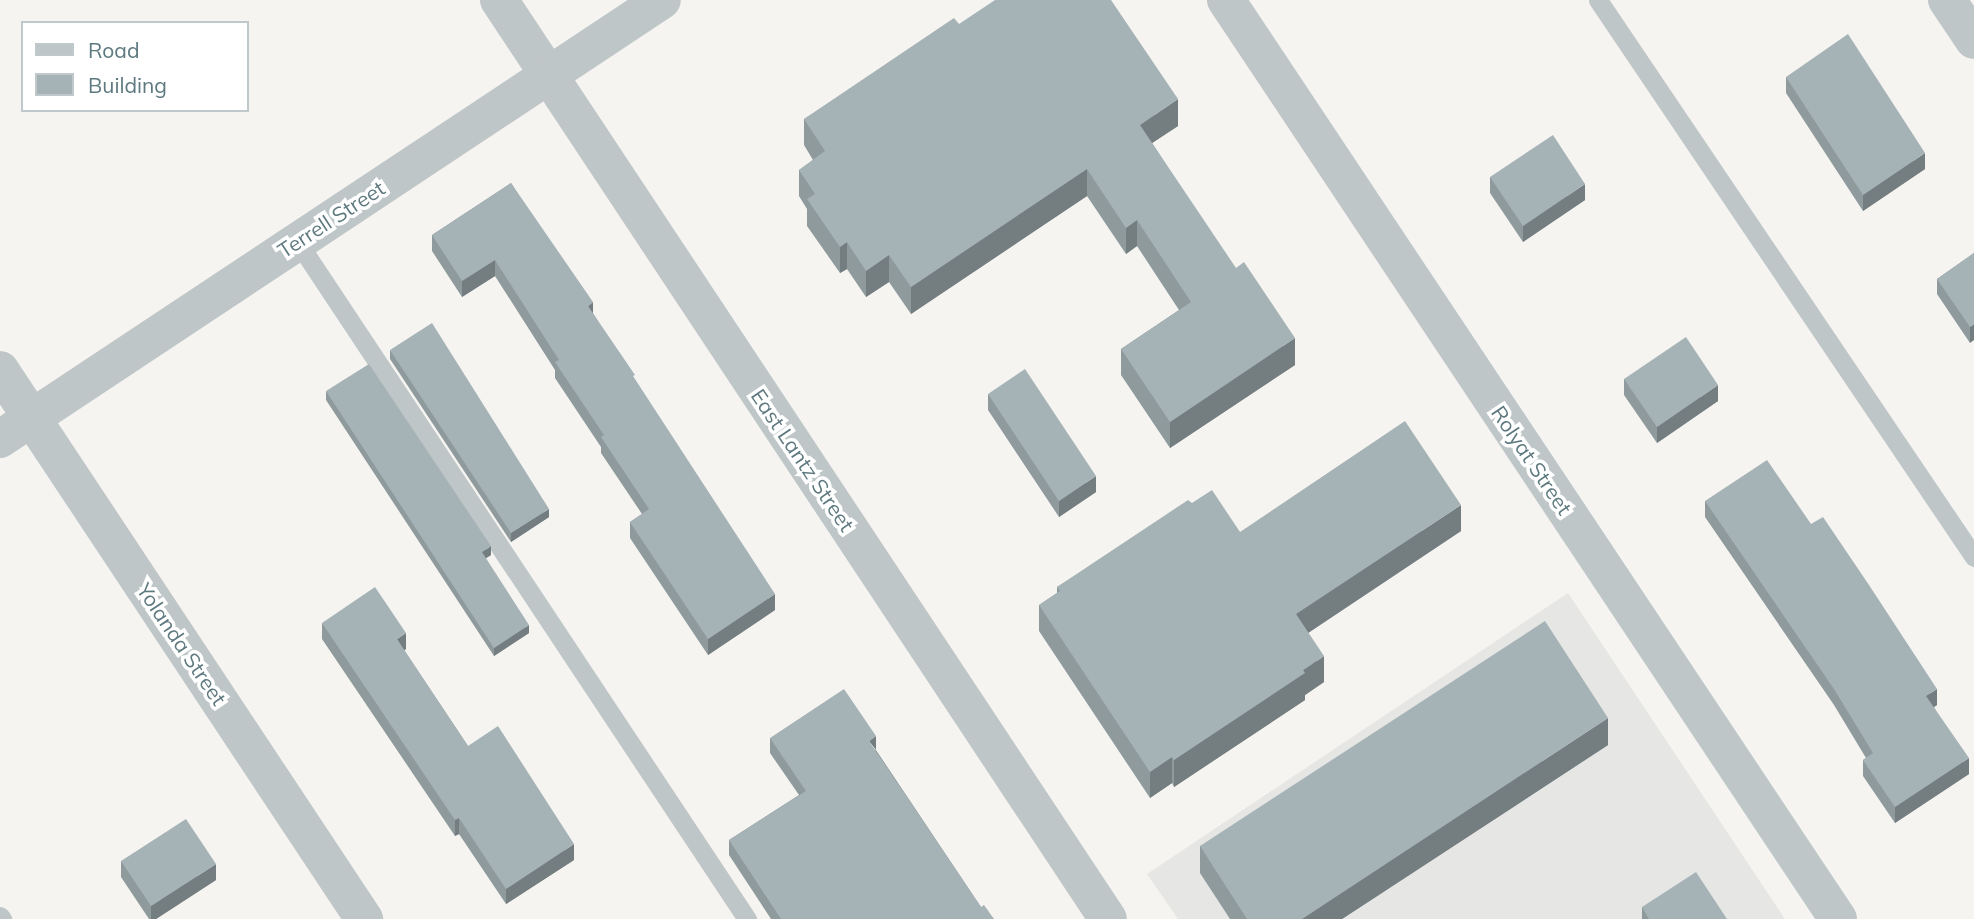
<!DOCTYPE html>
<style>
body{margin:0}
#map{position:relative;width:1974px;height:919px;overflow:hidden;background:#f5f4f1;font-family:Mulish,sans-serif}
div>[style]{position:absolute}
.built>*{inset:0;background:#e6e6e5}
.service>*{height:19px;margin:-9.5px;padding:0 9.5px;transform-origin:9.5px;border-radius:9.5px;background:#bfc6c8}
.minor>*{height:38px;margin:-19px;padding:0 19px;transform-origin:19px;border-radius:19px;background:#bfc6c8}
.wall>*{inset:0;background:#8f9a9d}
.shaded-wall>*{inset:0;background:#747d7f}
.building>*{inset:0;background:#a6b3b6}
span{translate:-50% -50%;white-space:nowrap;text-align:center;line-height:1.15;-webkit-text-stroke:7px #fff;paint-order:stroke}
.street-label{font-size:21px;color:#5e797f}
.legend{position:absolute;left:21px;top:21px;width:228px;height:91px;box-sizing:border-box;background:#fff;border:2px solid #bfc9cc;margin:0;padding:9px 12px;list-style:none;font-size:21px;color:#5e797f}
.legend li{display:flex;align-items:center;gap:14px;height:35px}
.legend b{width:35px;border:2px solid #bfc9cc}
</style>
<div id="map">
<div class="built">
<i style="clip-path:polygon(1568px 593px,1785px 919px,1178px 919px,1147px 874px)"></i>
</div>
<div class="service">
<i style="left:1598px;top:0;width:672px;rotate:55.98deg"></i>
<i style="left:297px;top:241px;width:814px;rotate:56.43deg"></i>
<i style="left:0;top:916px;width:4px;rotate:56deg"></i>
</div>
<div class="minor">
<i style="left:499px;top:0;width:1102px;rotate:56.47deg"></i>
<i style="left:1226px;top:0;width:1104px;rotate:56.34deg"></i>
<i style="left:1947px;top:0;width:48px;rotate:56deg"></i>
<i style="left:0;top:370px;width:659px;rotate:56.45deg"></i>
<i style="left:0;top:439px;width:794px;rotate:-33.55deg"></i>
</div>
<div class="wall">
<i style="clip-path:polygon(959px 24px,1178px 126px,1152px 143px,1295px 365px,1170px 448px,1121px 375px,1121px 349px,1179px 310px,1137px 246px,1126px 254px,1087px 196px,911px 314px,889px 282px,866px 297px,847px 269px,840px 273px,807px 226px,807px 209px,799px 196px,799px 170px,813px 160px,804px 145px,804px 119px)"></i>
<i style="clip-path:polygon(1786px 77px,1925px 169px,1863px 211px,1786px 93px)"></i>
<i style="clip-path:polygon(1490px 177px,1585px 200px,1523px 242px,1490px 193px)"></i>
<i style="clip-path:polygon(511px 183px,635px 380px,775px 610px,708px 655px,630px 538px,630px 522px,642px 514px,601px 453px,601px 447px,555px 378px,555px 370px,495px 276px,462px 297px,432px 251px,432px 235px)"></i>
<i style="clip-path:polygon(1974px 253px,1970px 343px,1937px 294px,1937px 279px)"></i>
<i style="clip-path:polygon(390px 350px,549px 517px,511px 542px,390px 359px)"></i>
<i style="clip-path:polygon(1624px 379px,1718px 401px,1657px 443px,1624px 395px)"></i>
<i style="clip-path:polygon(326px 391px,491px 555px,485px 558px,529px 633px,494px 656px,326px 400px)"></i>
<i style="clip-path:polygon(988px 394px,1096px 492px,1059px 517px,988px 410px)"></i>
<i style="clip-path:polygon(1705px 501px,1811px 524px,1937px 705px,1934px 707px,1969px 774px,1895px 823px,1863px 776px,1863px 760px,1866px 758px,1834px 705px,1705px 517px)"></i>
<i style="clip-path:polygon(1192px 503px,1240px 532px,1461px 531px,1308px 633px,1324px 682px,1305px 695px,1305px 700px,1174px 787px,1172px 783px,1150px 798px,1039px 631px,1039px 605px,1057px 593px,1057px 587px)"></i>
<i style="clip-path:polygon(322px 623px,406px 649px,404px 650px,468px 746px,574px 860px,506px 904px,459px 834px,455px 836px,322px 639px)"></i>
<i style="clip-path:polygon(770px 738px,876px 750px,981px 907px,994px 919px,771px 919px,729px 855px,729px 840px,799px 795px,770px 753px)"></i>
<i style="clip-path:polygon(1608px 745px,1342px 919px,1230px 919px,1200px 873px,1200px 846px)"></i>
<i style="clip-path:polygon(121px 861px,216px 880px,156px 919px,149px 919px,121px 877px)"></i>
<i style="clip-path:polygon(1642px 907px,1727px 919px,1642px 919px)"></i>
</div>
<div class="shaded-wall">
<i style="clip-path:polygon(1178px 99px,1178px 126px,1140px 151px,1140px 125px)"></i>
<i style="clip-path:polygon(1925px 153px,1925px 169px,1863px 211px,1863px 195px)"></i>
<i style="clip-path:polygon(1087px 169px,1087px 196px,911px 314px,911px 287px)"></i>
<i style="clip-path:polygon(1585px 184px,1585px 200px,1523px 242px,1523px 226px)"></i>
<i style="clip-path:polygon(1137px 220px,1137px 246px,1126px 254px,1126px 228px)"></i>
<i style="clip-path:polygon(847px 242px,847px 269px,840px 273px,840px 247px)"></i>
<i style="clip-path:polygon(889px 255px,889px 282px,866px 297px,866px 271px)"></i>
<i style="clip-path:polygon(495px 260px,495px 276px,462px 297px,462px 281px)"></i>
<i style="clip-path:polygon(593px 302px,593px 318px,588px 306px)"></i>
<i style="clip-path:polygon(1974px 324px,1974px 340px,1970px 343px,1970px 327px)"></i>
<i style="clip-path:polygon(1295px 338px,1295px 365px,1170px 448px,1170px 422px)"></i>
<i style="clip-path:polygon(1718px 385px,1718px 401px,1657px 443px,1657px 427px)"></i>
<i style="clip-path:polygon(1096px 476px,1096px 492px,1059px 517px,1059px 501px)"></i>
<i style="clip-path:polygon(1461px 505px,1461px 531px,1296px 641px,1296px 614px)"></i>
<i style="clip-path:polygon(549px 509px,549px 517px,511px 542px,511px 533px)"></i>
<i style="clip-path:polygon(491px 546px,491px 555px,482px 561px,482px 552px)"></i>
<i style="clip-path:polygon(775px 594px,775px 610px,708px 655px,708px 639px)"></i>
<i style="clip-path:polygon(529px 625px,529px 633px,494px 656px,494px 648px)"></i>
<i style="clip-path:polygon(406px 633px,406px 649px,397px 655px,397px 639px)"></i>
<i style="clip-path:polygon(1324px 656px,1324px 682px,1305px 695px,1305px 700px,1174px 787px,1174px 760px)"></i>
<i style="clip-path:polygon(1937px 689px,1937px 705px,1926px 712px,1926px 696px)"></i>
<i style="clip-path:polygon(1608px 718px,1608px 745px,1342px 919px,1302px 919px)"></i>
<i style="clip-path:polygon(876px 736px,876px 750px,869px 741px)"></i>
<i style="clip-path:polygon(1172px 757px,1172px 783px,1150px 798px,1150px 772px)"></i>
<i style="clip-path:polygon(1969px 758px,1969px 774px,1895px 823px,1895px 807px)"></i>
<i style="clip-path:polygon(459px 818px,459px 834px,455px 836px,455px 820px)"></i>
<i style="clip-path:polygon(574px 844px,574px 860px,506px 904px,506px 889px)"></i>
<i style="clip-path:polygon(216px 864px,216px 880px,156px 919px,151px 919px,151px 906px)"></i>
</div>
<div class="building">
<i style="clip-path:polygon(995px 0,1111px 0,1178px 99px,1140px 125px,1236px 268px,1244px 262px,1295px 338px,1170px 422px,1121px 349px,1191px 302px,1137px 220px,1126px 228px,1087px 169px,911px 287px,889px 255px,866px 271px,847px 242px,840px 247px,807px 199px,815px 194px,799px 170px,825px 151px,804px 119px,954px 18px,959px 24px)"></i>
<i style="clip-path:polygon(1848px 34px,1925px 153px,1863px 195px,1786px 77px)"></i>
<i style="clip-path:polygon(1553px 135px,1585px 184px,1523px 226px,1490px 177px)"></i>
<i style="clip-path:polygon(511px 183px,593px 302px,588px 306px,635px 375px,633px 376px,775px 594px,708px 639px,630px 522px,649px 509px,601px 437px,604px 435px,555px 362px,559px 360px,495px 260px,462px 281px,432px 235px)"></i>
<i style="clip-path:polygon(1974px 253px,1974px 324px,1970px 327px,1937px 279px)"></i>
<i style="clip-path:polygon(432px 323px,549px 509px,511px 533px,390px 350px)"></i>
<i style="clip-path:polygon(1686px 337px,1718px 385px,1657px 427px,1624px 379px)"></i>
<i style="clip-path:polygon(369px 364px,491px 546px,482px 552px,529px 625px,494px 648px,326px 391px)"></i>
<i style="clip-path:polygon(1025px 369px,1096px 476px,1059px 501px,988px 394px)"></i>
<i style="clip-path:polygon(1405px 421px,1461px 505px,1296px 614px,1324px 656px,1303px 670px,1305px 673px,1174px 760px,1172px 757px,1150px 772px,1039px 605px,1060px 591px,1057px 587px,1188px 500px,1192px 503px,1212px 490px,1240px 532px)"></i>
<i style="clip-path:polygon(1767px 460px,1811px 524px,1823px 517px,1869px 585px,1937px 689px,1926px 696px,1969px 758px,1895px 807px,1863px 760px,1873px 753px,1834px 689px,1705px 501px)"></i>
<i style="clip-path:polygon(375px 587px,406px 633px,397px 639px,468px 746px,498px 726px,574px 844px,506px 889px,459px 818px,455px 820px,322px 623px)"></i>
<i style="clip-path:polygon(1545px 621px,1608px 718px,1302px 919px,1247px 919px,1200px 846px)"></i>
<i style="clip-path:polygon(844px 689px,876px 736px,869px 741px,981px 907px,984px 905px,994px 919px,781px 919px,729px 840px,806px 791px,770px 738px)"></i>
<i style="clip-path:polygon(186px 819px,216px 864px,151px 906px,121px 861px)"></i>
<i style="clip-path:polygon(1696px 872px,1727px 919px,1649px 919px,1642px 907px)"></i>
</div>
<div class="street-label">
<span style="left:331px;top:219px;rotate:-33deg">Terrell Street</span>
<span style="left:803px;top:460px;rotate:56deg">East Lantz Street</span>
<span style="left:1532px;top:460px;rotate:56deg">Rolyat Street</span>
<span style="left:182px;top:644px;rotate:56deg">Yolanda Street</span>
</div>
<ul class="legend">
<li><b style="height:9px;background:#bfc6c8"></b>Road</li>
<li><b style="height:19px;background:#a6b3b6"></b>Building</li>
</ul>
</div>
